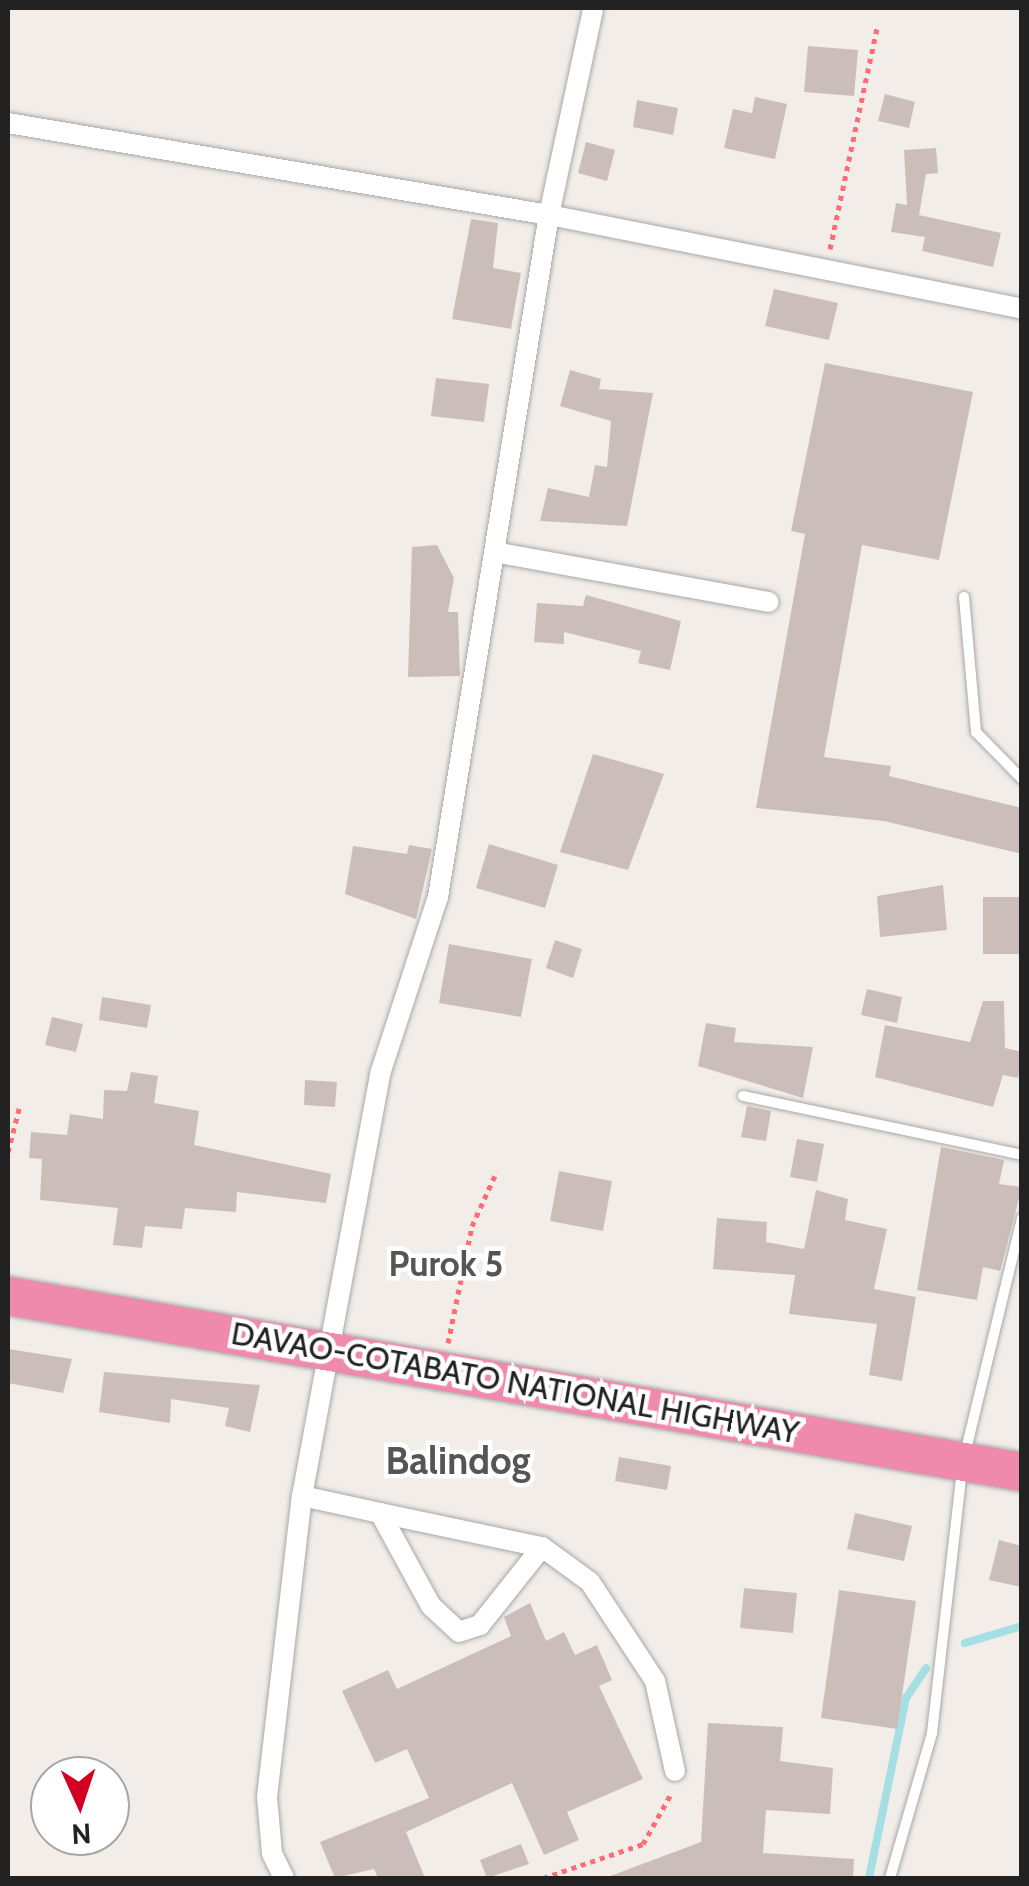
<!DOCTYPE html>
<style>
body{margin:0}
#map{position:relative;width:1029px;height:1886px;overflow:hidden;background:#f2ede8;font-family:Cabin,sans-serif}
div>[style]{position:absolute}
.stream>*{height:8px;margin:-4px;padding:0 4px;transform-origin:4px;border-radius:4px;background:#a5dfe3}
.building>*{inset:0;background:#cbbeba}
.path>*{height:5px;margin-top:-2.5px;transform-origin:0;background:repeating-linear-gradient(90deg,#ff6c75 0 5px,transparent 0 10px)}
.roads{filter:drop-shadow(0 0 2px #a9a9a9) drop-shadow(0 0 2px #a9a9a9)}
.lane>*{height:10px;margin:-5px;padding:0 5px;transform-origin:5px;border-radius:5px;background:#fff}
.street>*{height:20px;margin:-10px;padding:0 10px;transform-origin:10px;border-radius:10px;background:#fff}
.highway>*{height:38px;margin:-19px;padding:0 19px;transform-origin:19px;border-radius:19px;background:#ef8aad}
span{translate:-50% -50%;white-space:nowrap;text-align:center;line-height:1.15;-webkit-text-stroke:9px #fff;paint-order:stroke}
.street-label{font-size:32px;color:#222}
.neighbourhood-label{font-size:35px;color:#555;font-weight:700}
.quarter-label{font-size:38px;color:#555;font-weight:700}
.frame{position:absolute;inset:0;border:10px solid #222;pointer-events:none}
.north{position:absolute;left:30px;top:1756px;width:100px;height:100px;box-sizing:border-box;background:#fff;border:2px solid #a7a7a7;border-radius:50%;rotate:177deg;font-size:28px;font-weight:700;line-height:40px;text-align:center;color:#222}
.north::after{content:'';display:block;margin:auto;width:35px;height:45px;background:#d30022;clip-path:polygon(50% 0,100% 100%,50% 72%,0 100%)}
</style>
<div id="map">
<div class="stream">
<i style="left:965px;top:1643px;width:59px;rotate:-16.6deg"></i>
<i style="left:869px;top:1878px;width:184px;rotate:-78.4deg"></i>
<i style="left:906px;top:1698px;width:36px;rotate:-56deg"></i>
</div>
<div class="building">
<i style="clip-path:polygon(808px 46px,858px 50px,854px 96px,804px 92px)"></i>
<i style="clip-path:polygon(885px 94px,915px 102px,909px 128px,878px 121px)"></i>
<i style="clip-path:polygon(755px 97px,787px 104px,775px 159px,724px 148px,733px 109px,752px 113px)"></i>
<i style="clip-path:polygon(637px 100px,678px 108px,673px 135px,633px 127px)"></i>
<i style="clip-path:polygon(586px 142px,615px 150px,607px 181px,578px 173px)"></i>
<i style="clip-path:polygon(936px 148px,938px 173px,926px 174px,919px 215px,1001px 233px,993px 267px,922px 251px,925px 237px,891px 232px,896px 203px,907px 205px,904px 150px)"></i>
<i style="clip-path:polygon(471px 219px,498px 223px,493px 268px,521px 273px,511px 329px,452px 319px)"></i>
<i style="clip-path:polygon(774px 289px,838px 303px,829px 340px,765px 326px)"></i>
<i style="clip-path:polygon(825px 363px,973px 392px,939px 560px,862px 545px,824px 757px,891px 766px,889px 776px,1022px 808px,1022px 854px,884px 821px,756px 808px,805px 534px,791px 531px)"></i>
<i style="clip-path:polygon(570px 370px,601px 379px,599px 389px,653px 393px,627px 526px,540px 521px,548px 488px,589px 497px,595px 465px,607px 467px,611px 421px,560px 406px)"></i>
<i style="clip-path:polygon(436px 378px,489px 384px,484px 422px,431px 416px)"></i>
<i style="clip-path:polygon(437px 545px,454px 578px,448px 612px,458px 612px,460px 676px,408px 677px,412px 547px)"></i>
<i style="clip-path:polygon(586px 595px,681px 621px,670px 670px,638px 663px,641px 651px,564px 632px,564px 644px,534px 642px,537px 603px,583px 606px)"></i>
<i style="clip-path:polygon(593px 754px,664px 774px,628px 870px,560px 852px)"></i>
<i style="clip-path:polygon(489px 844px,558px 865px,545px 908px,476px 888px)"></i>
<i style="clip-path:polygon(409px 845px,432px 849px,416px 919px,345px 894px,353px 846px,407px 854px)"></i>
<i style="clip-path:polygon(943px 885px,947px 930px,880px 937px,877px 896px)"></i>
<i style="clip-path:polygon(983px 897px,1022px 897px,1022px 954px,983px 954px)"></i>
<i style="clip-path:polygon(555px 940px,582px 949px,573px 978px,546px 968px)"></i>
<i style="clip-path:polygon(449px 944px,532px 959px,521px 1017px,439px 1003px)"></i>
<i style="clip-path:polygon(867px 989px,902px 997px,897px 1023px,861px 1015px)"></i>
<i style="clip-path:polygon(102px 997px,151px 1005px,147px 1028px,99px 1020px)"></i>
<i style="clip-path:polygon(983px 1001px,1004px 1001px,1005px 1048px,1022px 1052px,1018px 1078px,1003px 1075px,993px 1107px,875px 1077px,885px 1025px,970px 1042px)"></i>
<i style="clip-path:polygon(52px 1017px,83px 1024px,76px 1052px,45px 1045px)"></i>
<i style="clip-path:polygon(706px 1023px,736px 1028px,734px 1042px,813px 1047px,803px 1098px,698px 1066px)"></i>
<i style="clip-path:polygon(131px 1072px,158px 1076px,154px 1103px,199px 1111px,194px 1145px,331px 1174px,326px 1203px,237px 1192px,236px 1212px,185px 1208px,182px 1229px,145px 1226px,142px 1248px,113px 1245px,118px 1208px,40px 1200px,42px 1159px,29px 1158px,31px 1132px,67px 1135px,70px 1114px,103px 1119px,104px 1090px,127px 1091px)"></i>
<i style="clip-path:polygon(305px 1080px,337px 1082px,335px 1107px,304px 1105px)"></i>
<i style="clip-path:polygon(747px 1106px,771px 1111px,766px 1141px,741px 1137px)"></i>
<i style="clip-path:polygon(797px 1139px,824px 1144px,817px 1182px,790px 1177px)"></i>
<i style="clip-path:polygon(941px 1147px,1004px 1160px,999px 1184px,1022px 1187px,1000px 1271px,983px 1267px,977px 1300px,917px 1290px)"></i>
<i style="clip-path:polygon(559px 1171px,612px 1181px,603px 1231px,550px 1221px)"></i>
<i style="clip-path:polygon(816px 1190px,848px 1199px,845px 1220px,887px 1229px,874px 1289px,916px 1297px,902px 1381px,869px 1375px,877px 1324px,789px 1314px,795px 1275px,713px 1269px,717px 1218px,767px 1222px,766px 1242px,804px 1249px)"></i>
<i style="clip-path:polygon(8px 1349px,72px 1359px,63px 1393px,8px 1383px)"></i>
<i style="clip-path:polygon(104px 1372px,260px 1385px,250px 1432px,225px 1426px,229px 1408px,171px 1399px,170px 1423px,99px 1412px)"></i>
<i style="clip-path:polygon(619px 1457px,671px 1466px,667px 1490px,615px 1481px)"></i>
<i style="clip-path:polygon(855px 1513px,912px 1526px,904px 1561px,847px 1549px)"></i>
<i style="clip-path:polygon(999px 1540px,1022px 1546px,1022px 1587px,989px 1580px)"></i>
<i style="clip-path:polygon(744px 1588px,797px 1593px,793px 1633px,740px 1628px)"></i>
<i style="clip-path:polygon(839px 1590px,916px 1601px,897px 1729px,821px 1718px)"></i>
<i style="clip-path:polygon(530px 1603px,546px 1641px,564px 1632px,575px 1655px,597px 1645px,612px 1680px,599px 1686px,643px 1779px,567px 1812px,579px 1840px,544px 1855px,512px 1783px,406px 1832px,425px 1878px,378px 1878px,374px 1869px,335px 1878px,320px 1842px,429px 1798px,407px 1749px,375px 1763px,342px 1691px,388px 1670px,397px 1689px,511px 1636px,504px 1617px)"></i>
<i style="clip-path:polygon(708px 1723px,783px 1727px,780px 1761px,833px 1768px,830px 1814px,766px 1810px,763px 1853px,854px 1859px,853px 1878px,605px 1878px,701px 1842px)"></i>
<i style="clip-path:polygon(521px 1844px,529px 1864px,487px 1878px,480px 1860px)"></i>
</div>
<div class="path">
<i style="left:830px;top:249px;width:227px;rotate:-78deg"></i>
<i style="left:8px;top:1152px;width:49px;rotate:-75.7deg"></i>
<i style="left:448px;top:1343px;width:119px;rotate:-78.4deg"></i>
<i style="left:472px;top:1226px;width:60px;rotate:-65.6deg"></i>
<i style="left:543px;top:1878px;width:106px;rotate:-18.8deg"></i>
<i style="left:643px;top:1844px;width:57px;rotate:-60.8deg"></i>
</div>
<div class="roads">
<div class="lane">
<i style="left:964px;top:597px;width:136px;rotate:84.9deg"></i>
<i style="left:976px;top:732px;width:66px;rotate:45.6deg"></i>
<i style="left:743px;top:1096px;width:285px;rotate:11.9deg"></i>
<i style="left:890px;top:1878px;width:151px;rotate:-73.8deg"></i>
<i style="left:932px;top:1733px;width:273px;rotate:-83.5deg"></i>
<i style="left:963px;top:1462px;width:251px;rotate:-76.4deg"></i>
</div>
<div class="street">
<i style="left:8px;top:123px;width:549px;rotate:9.65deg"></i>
<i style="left:549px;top:215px;width:482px;rotate:11.2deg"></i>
<i style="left:499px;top:553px;width:274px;rotate:10.3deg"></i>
<i style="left:302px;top:1496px;width:80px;rotate:12.3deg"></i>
<i style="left:380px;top:1513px;width:166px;rotate:11.9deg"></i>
<i style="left:542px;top:1547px;width:100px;rotate:128.5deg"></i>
<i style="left:480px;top:1625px;width:22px;rotate:162deg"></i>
<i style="left:459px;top:1632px;width:38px;rotate:-137deg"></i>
<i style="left:431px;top:1606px;width:106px;rotate:-118.7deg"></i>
<i style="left:542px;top:1547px;width:59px;rotate:36.1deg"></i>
<i style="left:590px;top:1582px;width:118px;rotate:56.7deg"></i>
<i style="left:655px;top:1681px;width:92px;rotate:77.5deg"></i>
<i style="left:284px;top:1878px;width:28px;rotate:-116deg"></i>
<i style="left:272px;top:1853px;width:56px;rotate:-95.1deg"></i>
<i style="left:267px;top:1797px;width:303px;rotate:-83.4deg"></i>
<i style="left:302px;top:1496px;width:432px;rotate:-79.5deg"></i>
<i style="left:381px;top:1071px;width:183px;rotate:-71.9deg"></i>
<i style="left:438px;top:897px;width:691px;rotate:-80.76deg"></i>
<i style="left:549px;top:215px;width:210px;rotate:-77.9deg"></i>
</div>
<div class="highway">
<i style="left:8px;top:1296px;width:1029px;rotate:9.85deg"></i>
</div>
</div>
<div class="street-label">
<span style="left:515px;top:1383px;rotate:10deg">DAVAO-COTABATO NATIONAL HIGHWAY</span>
</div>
<div class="neighbourhood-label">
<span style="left:446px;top:1264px">Purok 5</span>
</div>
<div class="quarter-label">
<span style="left:458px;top:1461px">Balindog</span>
</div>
<div class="frame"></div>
<div class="north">N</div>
</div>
